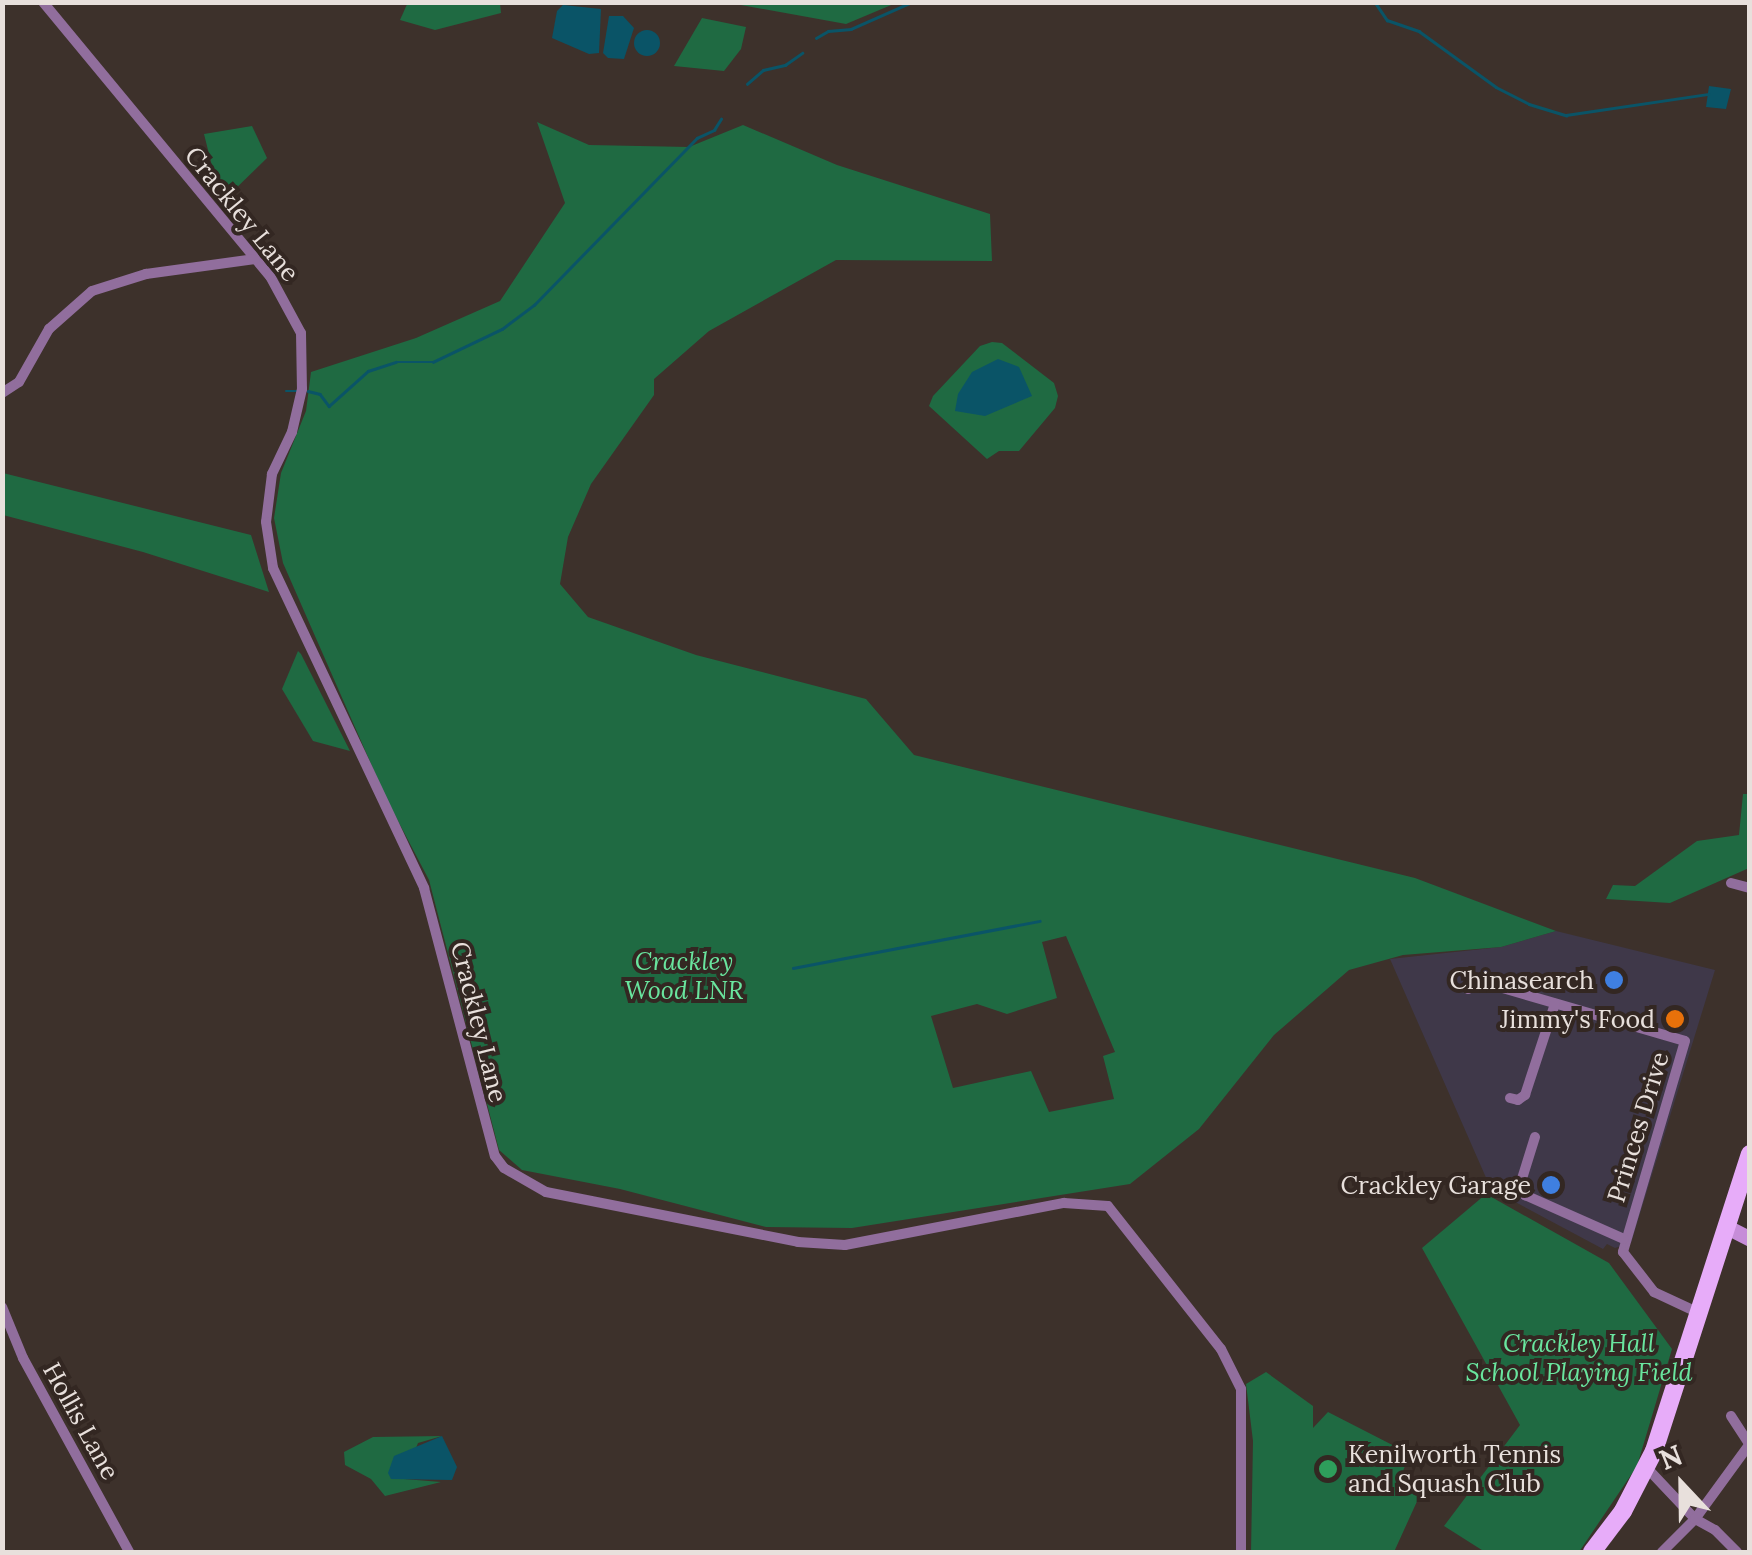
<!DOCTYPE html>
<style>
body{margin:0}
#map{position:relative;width:1752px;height:1555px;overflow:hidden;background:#3d312b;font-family:Lora,serif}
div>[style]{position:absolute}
.industrial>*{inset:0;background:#3f3849}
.green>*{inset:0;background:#1f6a42}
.water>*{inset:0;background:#0a5467}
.round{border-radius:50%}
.stream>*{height:2.5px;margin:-1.25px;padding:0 1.25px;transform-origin:1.25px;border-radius:1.25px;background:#0a5467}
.street>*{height:10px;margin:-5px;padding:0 5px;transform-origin:5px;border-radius:5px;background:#916e9d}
.secondary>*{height:15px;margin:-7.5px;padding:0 7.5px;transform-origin:7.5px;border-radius:7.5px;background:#c68dd8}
.primary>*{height:18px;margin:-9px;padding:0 9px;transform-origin:9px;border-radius:9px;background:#e7acf9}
.dots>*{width:28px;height:28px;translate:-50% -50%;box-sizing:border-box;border:5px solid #332722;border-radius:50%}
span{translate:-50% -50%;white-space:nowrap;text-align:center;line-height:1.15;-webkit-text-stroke:8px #332722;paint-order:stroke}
.street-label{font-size:25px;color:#e8e0dc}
.park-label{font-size:25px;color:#69e59e;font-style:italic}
.poi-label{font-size:25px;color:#e8e0dc}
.right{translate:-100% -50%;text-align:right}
.left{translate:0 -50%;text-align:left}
.frame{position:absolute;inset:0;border:5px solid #e8e0dc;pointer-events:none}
.north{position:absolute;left:1632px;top:1435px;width:100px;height:100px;-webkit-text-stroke:8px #332722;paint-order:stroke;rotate:338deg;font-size:28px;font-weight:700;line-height:40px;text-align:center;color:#e8e0dc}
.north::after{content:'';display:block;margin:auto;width:35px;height:45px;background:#e8e0dc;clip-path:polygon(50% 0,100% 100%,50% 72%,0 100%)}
</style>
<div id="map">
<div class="industrial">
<i style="clip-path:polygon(1556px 931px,1715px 970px,1631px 1243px,1615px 1248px,1607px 1244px,1603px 1249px,1491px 1189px,1390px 959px,1501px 947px)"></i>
</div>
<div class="green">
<i style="clip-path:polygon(408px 2px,500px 3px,501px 13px,435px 30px,400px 20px)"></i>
<i style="clip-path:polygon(730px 3px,896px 3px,846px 24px)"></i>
<i style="clip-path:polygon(702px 18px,746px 27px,741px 49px,724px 71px,674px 66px)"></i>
<i style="clip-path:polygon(evenodd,537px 122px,589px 145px,689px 147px,743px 125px,837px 165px,990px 214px,992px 261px,836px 260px,709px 331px,654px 379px,654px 395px,591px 484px,568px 537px,560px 584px,588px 617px,696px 655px,866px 699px,914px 755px,1415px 878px,1556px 931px,1501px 947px,1403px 955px,1349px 970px,1274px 1035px,1199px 1129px,1130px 1184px,852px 1228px,766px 1227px,620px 1189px,522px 1170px,499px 1150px,429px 880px,386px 798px,283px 563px,274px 518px,281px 473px,306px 411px,311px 372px,416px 338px,500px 301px,565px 203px,537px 122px,1066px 936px,1115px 1052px,1103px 1056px,1114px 1099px,1049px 1112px,1031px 1071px,953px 1088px,931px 1016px,977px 1004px,1007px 1014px,1057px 998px,1042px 942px,1066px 936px)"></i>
<i style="clip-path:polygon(252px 126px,267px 158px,227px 197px,215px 178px,204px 134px)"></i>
<i style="clip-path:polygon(992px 342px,1002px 343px,1054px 383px,1058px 396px,1055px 408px,1019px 451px,999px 451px,987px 459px,929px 406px,933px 396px,980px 346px)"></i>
<i style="clip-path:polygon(3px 473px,251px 535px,269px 592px,143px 552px,3px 515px)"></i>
<i style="clip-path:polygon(298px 651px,301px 654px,350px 751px,313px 741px,282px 689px)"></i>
<i style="clip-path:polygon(1743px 794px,1749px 794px,1749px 868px,1670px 903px,1606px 899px,1613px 885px,1635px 886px,1697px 841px,1739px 835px)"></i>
<i style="clip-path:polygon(1486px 1194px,1609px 1263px,1672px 1349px,1637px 1466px,1579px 1552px,1485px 1552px,1444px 1526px,1520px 1425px,1422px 1248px)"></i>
<i style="clip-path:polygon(1266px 1372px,1313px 1406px,1313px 1428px,1328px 1412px,1410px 1454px,1398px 1483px,1419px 1497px,1394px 1552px,1251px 1552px,1253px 1441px,1246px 1384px)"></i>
<i style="clip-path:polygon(442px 1436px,418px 1443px,404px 1479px,441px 1482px,385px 1496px,371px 1479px,345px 1465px,344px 1452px,373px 1437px)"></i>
</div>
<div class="water">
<i style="clip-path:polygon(563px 5px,601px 9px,599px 53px,589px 54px,552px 38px,557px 11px)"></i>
<i style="clip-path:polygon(609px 16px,623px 16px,634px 28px,624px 59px,608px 58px,603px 53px)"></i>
<i class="round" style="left:634px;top:30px;width:26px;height:26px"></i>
<i style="clip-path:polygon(1709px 86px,1731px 89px,1726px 109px,1706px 107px)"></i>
<i style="clip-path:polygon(998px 359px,1019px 367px,1032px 396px,985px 416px,955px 411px,958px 394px,972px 372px)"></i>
<i style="clip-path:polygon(442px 1436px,457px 1467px,452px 1480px,391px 1479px,388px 1473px,394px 1456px)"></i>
</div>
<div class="stream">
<i style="left:1375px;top:2px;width:22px;rotate:56deg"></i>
<i style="left:1387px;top:20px;width:34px;rotate:19deg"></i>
<i style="left:1419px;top:31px;width:95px;rotate:36deg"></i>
<i style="left:1496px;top:87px;width:37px;rotate:27deg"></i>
<i style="left:1529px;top:104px;width:39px;rotate:17deg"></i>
<i style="left:1566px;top:115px;width:144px;rotate:-8.4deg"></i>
<i style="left:816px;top:38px;width:14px;rotate:-30deg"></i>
<i style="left:828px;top:31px;width:23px;rotate:-5deg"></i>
<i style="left:851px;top:29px;width:67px;rotate:-23.9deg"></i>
<i style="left:747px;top:84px;width:21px;rotate:-41deg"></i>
<i style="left:763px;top:70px;width:23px;rotate:-13deg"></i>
<i style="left:785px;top:65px;width:21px;rotate:-35deg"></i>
<i style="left:286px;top:391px;width:14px"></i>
<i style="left:308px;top:391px;width:12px;rotate:14deg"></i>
<i style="left:320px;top:394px;width:15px;rotate:53deg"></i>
<i style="left:329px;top:406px;width:52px;rotate:-41.9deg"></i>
<i style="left:368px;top:371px;width:29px;rotate:-18deg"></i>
<i style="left:396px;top:362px;width:37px"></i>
<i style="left:433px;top:362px;width:76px;rotate:-25.6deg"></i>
<i style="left:502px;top:329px;width:40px;rotate:-37deg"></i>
<i style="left:534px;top:305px;width:233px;rotate:-45.7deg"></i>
<i style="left:697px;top:138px;width:19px;rotate:-25deg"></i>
<i style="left:714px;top:130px;width:13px;rotate:-58deg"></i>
<i style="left:793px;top:968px;width:251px;rotate:-10.8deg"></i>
</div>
<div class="street">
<i style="left:43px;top:2px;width:356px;rotate:50.4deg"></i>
<i style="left:270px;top:276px;width:65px;rotate:61.5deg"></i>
<i style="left:301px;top:333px;width:56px;rotate:89deg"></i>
<i style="left:302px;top:389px;width:44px;rotate:103.1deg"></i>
<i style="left:292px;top:432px;width:47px;rotate:115.5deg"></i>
<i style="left:272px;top:474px;width:48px;rotate:97.1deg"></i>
<i style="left:266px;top:522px;width:47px;rotate:81.3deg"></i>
<i style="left:273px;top:568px;width:354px;rotate:64.7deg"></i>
<i style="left:424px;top:888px;width:277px;rotate:75.2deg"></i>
<i style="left:495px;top:1156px;width:15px;rotate:53deg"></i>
<i style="left:504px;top:1168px;width:48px;rotate:29.7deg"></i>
<i style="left:546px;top:1192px;width:257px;rotate:11.2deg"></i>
<i style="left:798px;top:1242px;width:47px;rotate:3.7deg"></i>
<i style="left:845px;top:1245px;width:223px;rotate:-10.9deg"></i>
<i style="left:1064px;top:1203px;width:44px;rotate:3.9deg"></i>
<i style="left:1108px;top:1206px;width:182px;rotate:51.7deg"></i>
<i style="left:1221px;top:1349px;width:45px;rotate:63.4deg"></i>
<i style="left:1241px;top:1389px;width:163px;rotate:90deg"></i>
<i style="left:2px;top:393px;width:20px;rotate:-33deg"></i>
<i style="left:19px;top:382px;width:61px;rotate:-60.5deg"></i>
<i style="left:49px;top:329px;width:57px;rotate:-41.5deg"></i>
<i style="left:92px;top:291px;width:57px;rotate:-17.5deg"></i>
<i style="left:146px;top:274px;width:110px;rotate:-7.8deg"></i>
<i style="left:1731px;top:883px;width:20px;rotate:15deg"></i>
<i style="left:1468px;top:989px;width:16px;rotate:-27deg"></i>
<i style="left:1482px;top:982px;width:211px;rotate:16.2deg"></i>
<i style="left:1685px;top:1041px;width:220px;rotate:106.4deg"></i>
<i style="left:1623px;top:1252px;width:51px;rotate:52.2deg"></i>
<i style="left:1654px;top:1292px;width:50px;rotate:25deg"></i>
<i style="left:1510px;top:1098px;width:8px;rotate:14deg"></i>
<i style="left:1518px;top:1100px;width:9px;rotate:-36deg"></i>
<i style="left:1525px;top:1095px;width:96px;rotate:-71.8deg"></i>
<i style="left:1535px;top:1137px;width:47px;rotate:107.3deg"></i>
<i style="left:1521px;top:1182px;width:14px;rotate:73deg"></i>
<i style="left:1525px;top:1195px;width:108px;rotate:24deg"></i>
<i style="left:2px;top:1307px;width:55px;rotate:67.6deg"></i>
<i style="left:23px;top:1358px;width:221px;rotate:61.3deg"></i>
<i style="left:1731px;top:1416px;width:35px;rotate:57deg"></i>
<i style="left:1647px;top:1468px;width:70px;rotate:46.7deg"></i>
<i style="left:1695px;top:1519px;width:47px;rotate:135deg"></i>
<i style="left:1737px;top:1552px;width:31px;rotate:-135deg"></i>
<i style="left:1715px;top:1530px;width:23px;rotate:-151deg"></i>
<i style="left:1695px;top:1519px;width:92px;rotate:-53.9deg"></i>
</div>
<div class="secondary">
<i style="left:1725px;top:1226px;width:28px;rotate:27deg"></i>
</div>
<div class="primary">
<i style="left:1592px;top:1552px;width:51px;rotate:-52.9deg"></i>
<i style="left:1623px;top:1511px;width:68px;rotate:-62.7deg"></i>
<i style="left:1654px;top:1451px;width:312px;rotate:-72.1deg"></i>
</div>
<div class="dots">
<i style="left:1614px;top:980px;background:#3f7fe0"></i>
<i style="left:1675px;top:1019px;background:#e8710a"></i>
<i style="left:1551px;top:1185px;background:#3f7fe0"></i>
<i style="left:1328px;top:1469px;background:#2e9e5b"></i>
</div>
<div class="street-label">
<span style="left:242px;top:214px;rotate:51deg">Crackley Lane</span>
<span style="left:479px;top:1022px;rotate:76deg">Crackley Lane</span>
<span style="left:1638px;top:1127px;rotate:-73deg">Princes Drive</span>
<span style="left:81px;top:1421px;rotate:61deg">Hollis Lane</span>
</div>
<div class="park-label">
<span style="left:684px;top:976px">Crackley<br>Wood LNR</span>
<span style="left:1579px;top:1358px">Crackley Hall<br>School Playing Field</span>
</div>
<div class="poi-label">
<span class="right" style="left:1594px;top:980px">Chinasearch</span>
<span class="right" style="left:1655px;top:1019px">Jimmy's Food</span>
<span class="right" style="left:1531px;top:1185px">Crackley Garage</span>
<span class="left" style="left:1348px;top:1469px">Kenilworth Tennis<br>and Squash Club</span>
</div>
<div class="frame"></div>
<div class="north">N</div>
</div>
